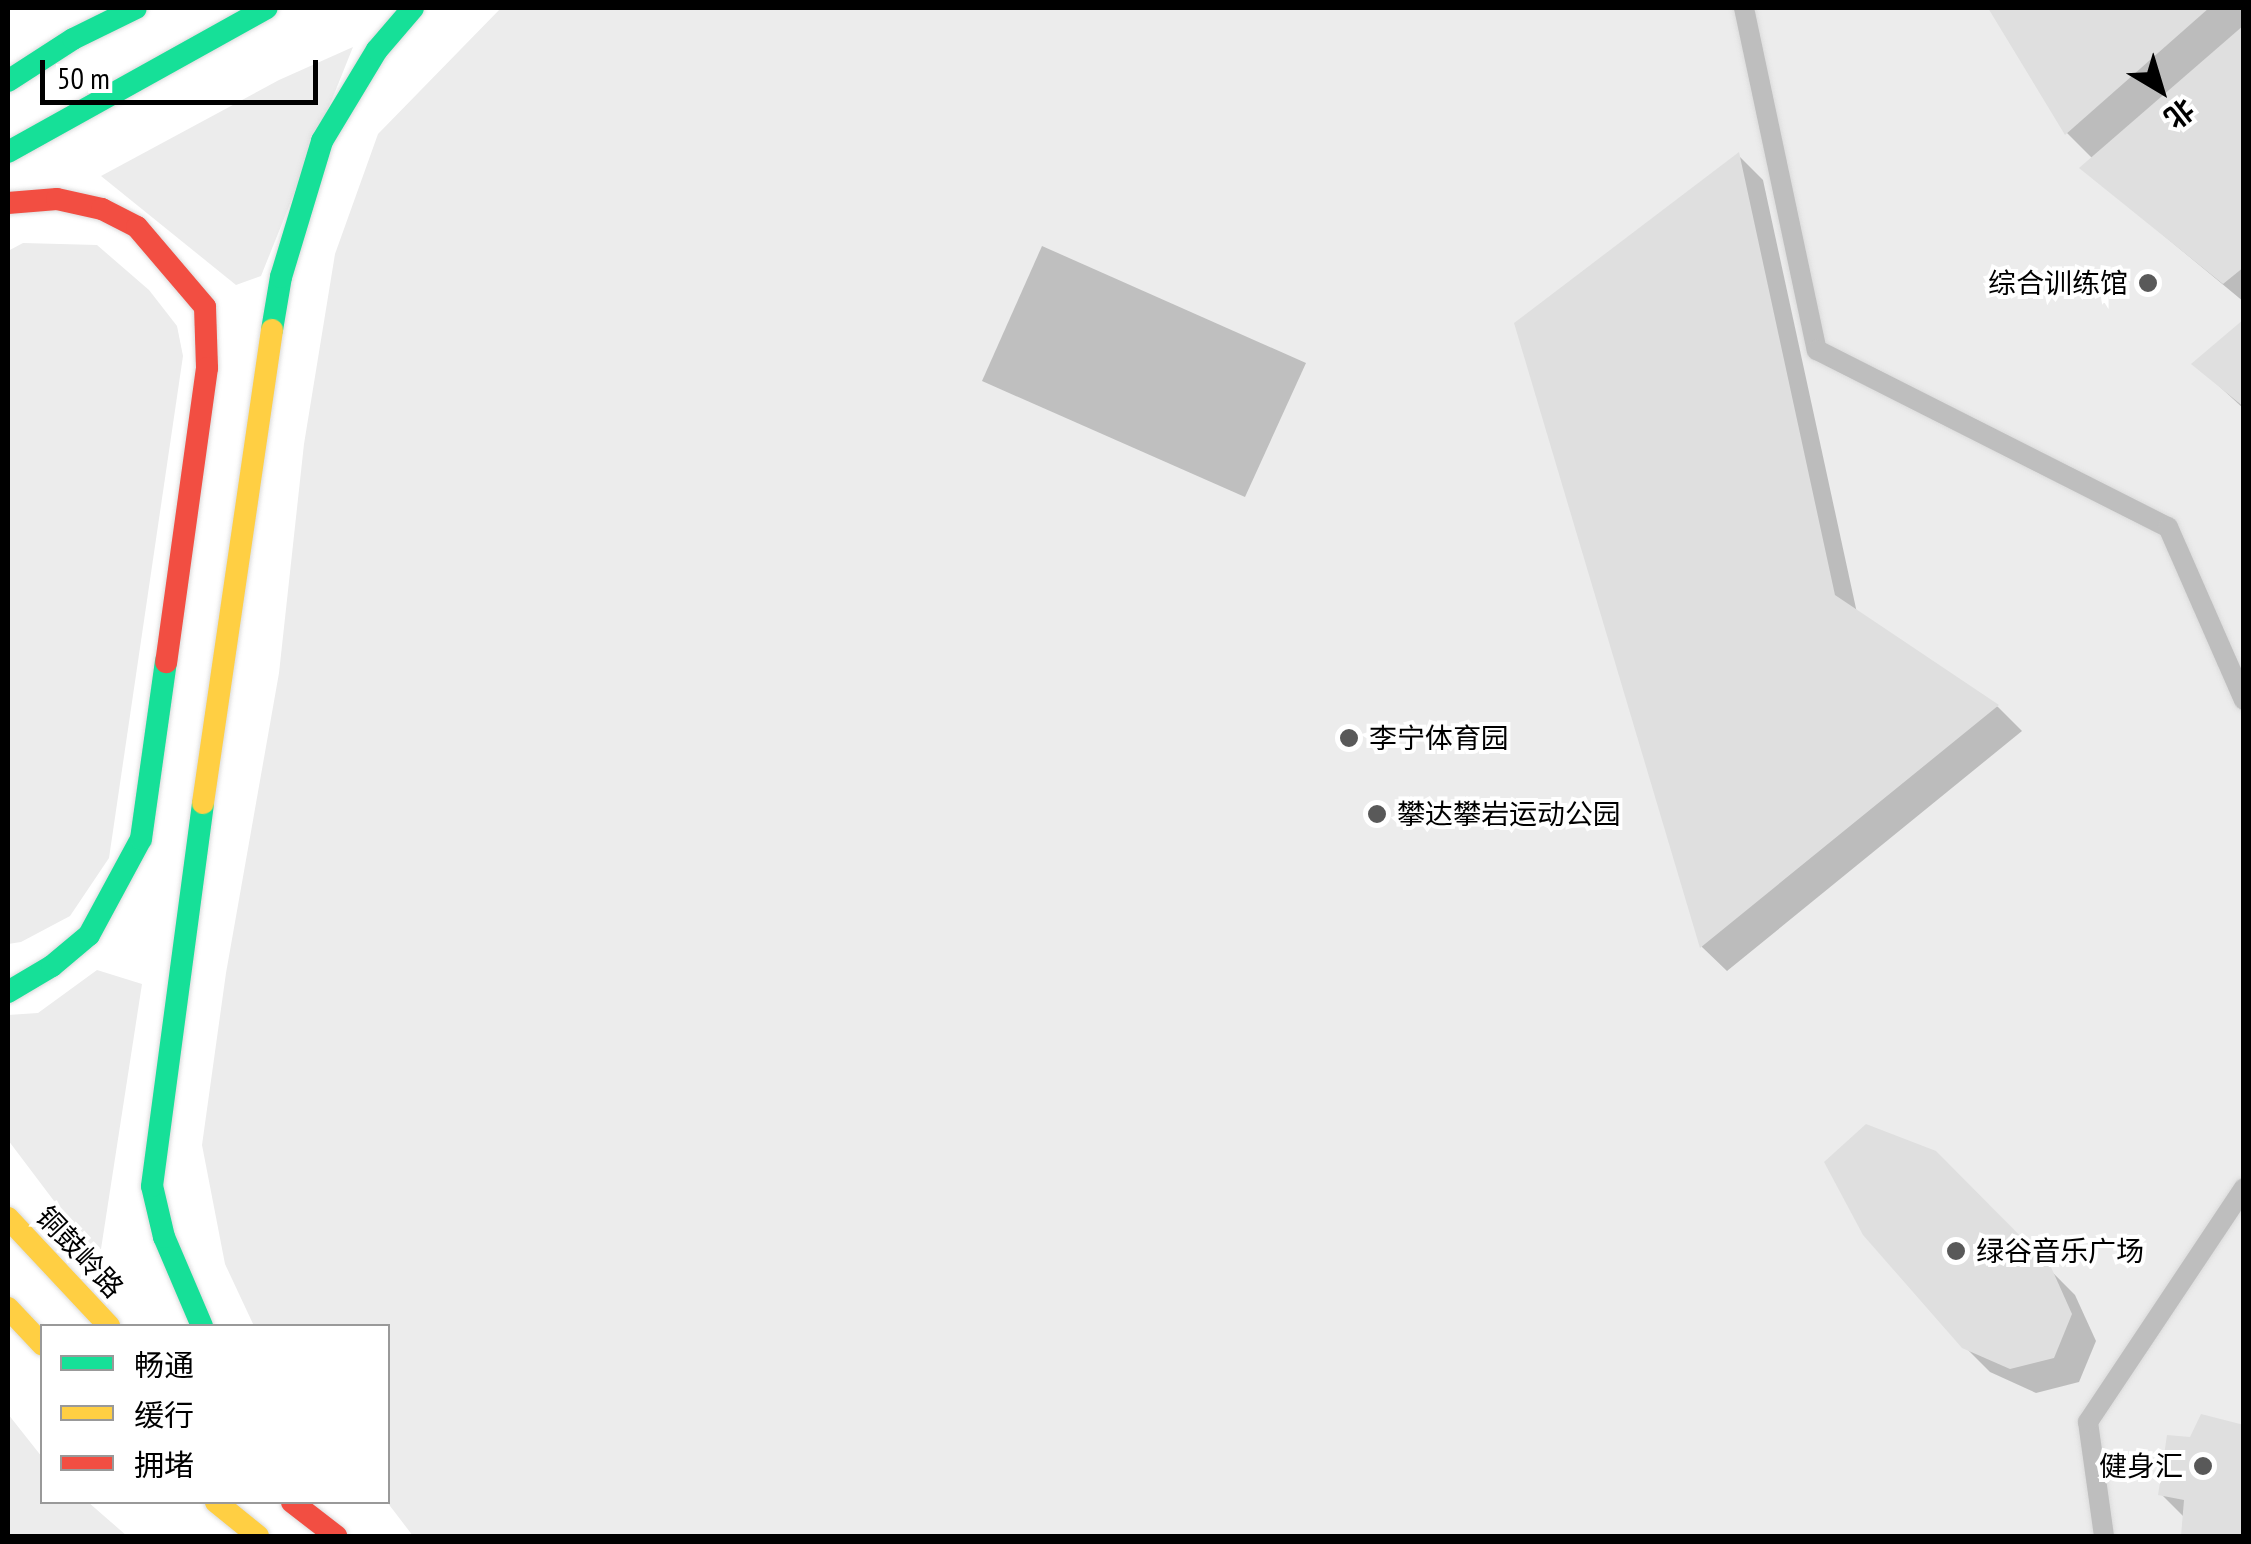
<!DOCTYPE html>
<meta charset="utf-8">
<style>
body{margin:0}
#map{position:relative;width:2251px;height:1544px;overflow:hidden;background:#fff;font-family:"PT Sans Narrow","Noto Sans SC",sans-serif}
div>[style]{position:absolute}
.green>*{inset:0;background:#ececec}
.water>*{inset:0;background:#bfbfbf}
.shadow>*{inset:0;background:#0003}
.building>*{inset:0;background:#dfdfdf}
.roads{filter:drop-shadow(0 0 2px #dbdbdb) drop-shadow(0 0 2px #dbdbdb)}
.lane>*{height:20px;margin:-10px;padding:0 10px;transform-origin:10px;border-radius:10px;background:#bebebe}
.fast>*{height:22px;margin:-11px;padding:0 11px;transform-origin:11px;border-radius:11px;background:#16e098}
.slow>*{height:22px;margin:-11px;padding:0 11px;transform-origin:11px;border-radius:11px;background:#ffcf43}
.jam>*{height:22px;margin:-11px;padding:0 11px;transform-origin:11px;border-radius:11px;background:#f24e42}
.dots>*{width:28px;height:28px;translate:-50% -50%;box-sizing:border-box;border:5px solid #fff;border-radius:50%}
span{translate:-50% -50%;white-space:nowrap;text-align:center;line-height:1.15;-webkit-text-stroke:8px #fff;paint-order:stroke}
.poi-label{font-size:28px;color:#000}
.right{translate:-100% -50%;text-align:right}
.left{translate:0 -50%;text-align:left}
.street-label{font-size:28px;color:#000}
.frame{position:absolute;inset:0;border:10px solid #000;pointer-events:none}
.legend{position:absolute;left:40px;top:1324px;width:350px;height:180px;box-sizing:border-box;background:#fff;border:2px solid #999;margin:0;padding:12px 18px;list-style:none;font-size:30px;color:#000}
.legend li{display:flex;align-items:center;gap:20px;height:50px}
.legend b{width:50px;border:2px solid #999}
.north{position:absolute;left:2111px;top:40px;width:100px;height:100px;-webkit-text-stroke:8px #fff;paint-order:stroke;rotate:142deg;font-size:28px;font-weight:700;line-height:40px;text-align:center;color:#000}
.north::after{content:'';display:block;margin:auto;width:35px;height:45px;background:#000;clip-path:polygon(50% 0,100% 100%,50% 72%,0 100%)}
.scale{position:absolute;left:40px;top:60px;width:278px;height:45px;box-sizing:border-box;border:5px solid #000;border-top:0;padding-left:12px;font-size:30px;line-height:35px;white-space:nowrap;color:#000;-webkit-text-stroke:8px #fff;paint-order:stroke}
</style>
<div id="map">
<div class="green">
<i style="clip-path:polygon(501px 8px,2243px 8px,2243px 1536px,413px 1536px,387px 1502px,388px 1326px,254px 1326px,225px 1264px,202px 1145px,226px 973px,279px 673px,304px 444px,335px 254px,378px 134px)"></i>
<i style="clip-path:polygon(353px 47px,261px 276px,236px 285px,101px 176px,279px 80px)"></i>
<i style="clip-path:polygon(23px 243px,97px 245px,149px 290px,177px 326px,183px 356px,109px 858px,70px 916px,21px 942px,8px 944px,8px 251px)"></i>
<i style="clip-path:polygon(97px 970px,142px 984px,101px 1249px,88px 1246px,8px 1140px,8px 1015px,38px 1013px)"></i>
<i style="clip-path:polygon(8px 1414px,42px 1457px,42px 1502px,88px 1502px,127px 1536px,8px 1536px)"></i>
</div>
<div class="water">
<i style="clip-path:polygon(1042px 246px,1306px 363px,1245px 497px,982px 381px)"></i>
</div>
<div class="shadow">
<i style="clip-path:polygon(1991px 8px,2244px 8px,2244px 302px,2082px 168px,2093px 159px,2067px 133px)"></i>
<i style="clip-path:polygon(1739px 156px,1763px 180px,1857px 613px,1998px 707px,2022px 731px,1727px 971px,1702px 947px,1517px 324px)"></i>
<i style="clip-path:polygon(2244px 322px,2244px 409px,2195px 364px)"></i>
<i style="clip-path:polygon(1934px 1153px,2075px 1295px,2096px 1341px,2079px 1382px,2036px 1393px,1990px 1372px,1964px 1346px)"></i>
<i style="clip-path:polygon(2244px 1428px,2244px 1536px,2183px 1536px,2185px 1518px,2161px 1494px,2192px 1440px)"></i>
</div>
<div class="building">
<i style="clip-path:polygon(1988px 8px,2209px 8px,2065px 135px)"></i>
<i style="clip-path:polygon(2244px 25px,2244px 267px,2223px 284px,2079px 168px)"></i>
<i style="clip-path:polygon(1739px 152px,1835px 595px,1999px 705px,1700px 948px,1514px 323px)"></i>
<i style="clip-path:polygon(2244px 319px,2244px 407px,2191px 364px)"></i>
<i style="clip-path:polygon(1866px 1124px,1936px 1151px,2051px 1267px,2072px 1314px,2054px 1358px,2010px 1369px,1962px 1348px,1863px 1235px,1824px 1162px)"></i>
<i style="clip-path:polygon(2201px 1414px,2244px 1425px,2244px 1536px,2181px 1536px,2184px 1500px,2158px 1495px,2167px 1435px,2190px 1437px)"></i>
</div>
<div class="roads">
<div class="lane">
<i style="left:1744px;top:8px;width:350px;rotate:78deg"></i>
<i style="left:1817px;top:350px;width:393px;rotate:26.8deg"></i>
<i style="left:2168px;top:527px;width:189px;rotate:66.3deg"></i>
<i style="left:2104px;top:1536px;width:115px;rotate:-98deg"></i>
<i style="left:2088px;top:1422px;width:281px;rotate:-56.3deg"></i>
</div>
<div class="fast">
<i style="left:8px;top:81px;width:77px;rotate:-32.9deg"></i>
<i style="left:73px;top:39px;width:70px;rotate:-26.2deg"></i>
<i style="left:8px;top:152px;width:296px;rotate:-29.1deg"></i>
<i style="left:272px;top:330px;width:54px;rotate:-80.4deg"></i>
<i style="left:281px;top:277px;width:142px;rotate:-73.2deg"></i>
<i style="left:322px;top:141px;width:106px;rotate:-58.9deg"></i>
<i style="left:377px;top:50px;width:55px;rotate:-49.4deg"></i>
<i style="left:8px;top:992px;width:51px;rotate:-30.6deg"></i>
<i style="left:52px;top:966px;width:48px;rotate:-40deg"></i>
<i style="left:89px;top:935px;width:109px;rotate:-61.6deg"></i>
<i style="left:141px;top:839px;width:179px;rotate:-82deg"></i>
<i style="left:202px;top:1326px;width:97px;rotate:-113.1deg"></i>
<i style="left:164px;top:1237px;width:52px;rotate:-103.2deg"></i>
<i style="left:152px;top:1186px;width:386px;rotate:-82.4deg"></i>
</div>
<div class="slow">
<i style="left:203px;top:803px;width:478px;rotate:-81.7deg"></i>
<i style="left:8px;top:1218px;width:148px;rotate:46.9deg"></i>
<i style="left:8px;top:1308px;width:50px;rotate:46.6deg"></i>
<i style="left:216px;top:1502px;width:54px;rotate:39deg"></i>
</div>
<div class="jam">
<i style="left:8px;top:203px;width:49px;rotate:-4.7deg"></i>
<i style="left:57px;top:199px;width:46px;rotate:12.5deg"></i>
<i style="left:102px;top:209px;width:39px;rotate:27deg"></i>
<i style="left:137px;top:227px;width:105px;rotate:49.6deg"></i>
<i style="left:205px;top:307px;width:61px;rotate:88.1deg"></i>
<i style="left:207px;top:368px;width:297px;rotate:97.9deg"></i>
<i style="left:292px;top:1502px;width:56px;rotate:37.7deg"></i>
</div>
</div>
<div class="dots">
<i style="left:2148px;top:283px;background:#595959"></i>
<i style="left:1349px;top:738px;background:#595959"></i>
<i style="left:1377px;top:814px;background:#595959"></i>
<i style="left:1956px;top:1251px;background:#595959"></i>
<i style="left:2203px;top:1466px;background:#595959"></i>
</div>
<div class="poi-label">
<span class="right" style="left:2128px;top:283px">综合训练馆</span>
<span class="left" style="left:1369px;top:738px">李宁体育园</span>
<span class="left" style="left:1397px;top:814px">攀达攀岩运动公园</span>
<span class="left" style="left:1976px;top:1251px">绿谷音乐广场</span>
<span class="right" style="left:2183px;top:1466px">健身汇</span>
</div>
<div class="street-label">
<span style="left:80px;top:1252px;rotate:47deg">铜鼓岭路</span>
</div>
<div class="frame"></div>
<ul class="legend">
<li><b style="height:12px;background:#16e098"></b>畅通</li>
<li><b style="height:12px;background:#ffcf43"></b>缓行</li>
<li><b style="height:12px;background:#f24e42"></b>拥堵</li>
</ul>
<div class="north">北</div>
<div class="scale">50 m</div>
</div>
